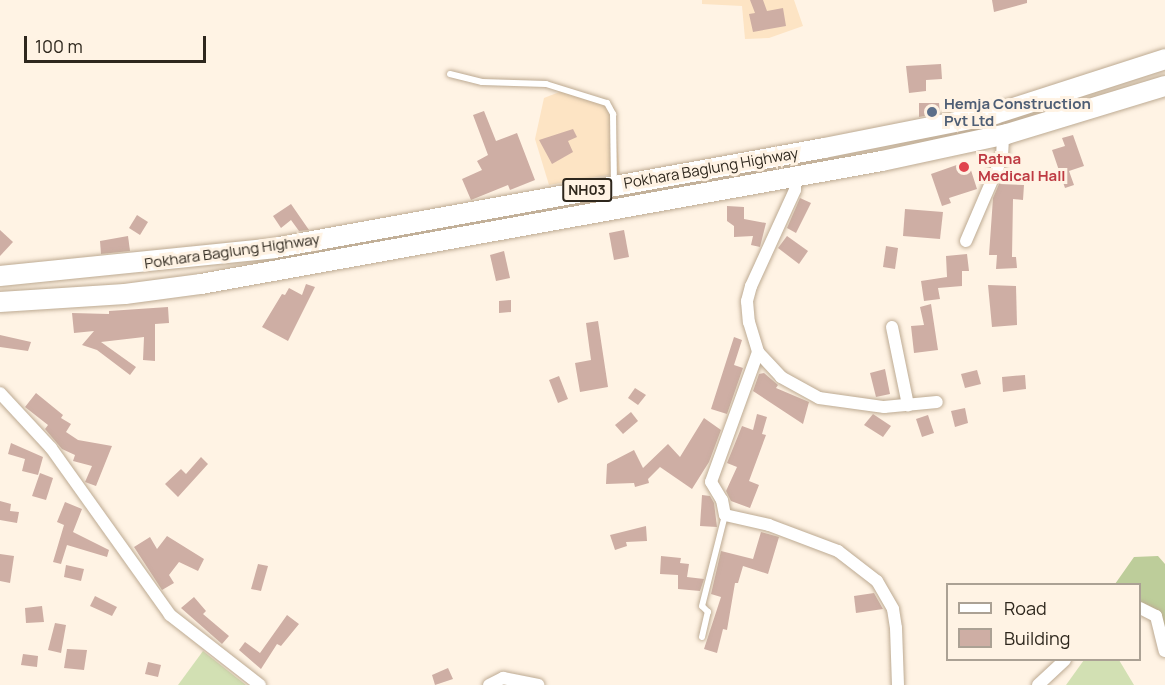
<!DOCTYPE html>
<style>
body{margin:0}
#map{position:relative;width:1165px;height:685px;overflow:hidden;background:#fff3e4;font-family:Manrope,sans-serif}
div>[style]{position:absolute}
.built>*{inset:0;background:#fde4c4}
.green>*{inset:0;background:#d2e0b3}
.forest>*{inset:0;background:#bdcd9a}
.building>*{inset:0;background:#ceaea4}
.roads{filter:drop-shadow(0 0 2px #bdaa92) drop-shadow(0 0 2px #bdaa92)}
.service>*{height:6px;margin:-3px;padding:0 3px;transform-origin:3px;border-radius:3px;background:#fff}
.minor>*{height:12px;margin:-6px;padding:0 6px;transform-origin:6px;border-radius:6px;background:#fff}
.trunk>*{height:20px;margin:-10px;padding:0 10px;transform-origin:10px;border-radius:10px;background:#fff}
.dots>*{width:16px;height:16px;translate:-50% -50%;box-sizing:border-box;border:3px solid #fff3e4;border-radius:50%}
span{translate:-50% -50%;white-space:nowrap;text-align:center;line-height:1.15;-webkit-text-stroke:6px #fff3e4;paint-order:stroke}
.shield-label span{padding:2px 4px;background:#fff3e4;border:2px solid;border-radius:4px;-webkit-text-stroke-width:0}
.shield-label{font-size:14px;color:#2e271d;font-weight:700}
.service-label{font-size:15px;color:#4e5e75;font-weight:700}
.left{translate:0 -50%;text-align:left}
.health-label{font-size:15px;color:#be3a42;font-weight:700}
.street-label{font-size:15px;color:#2e271d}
.legend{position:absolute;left:946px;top:583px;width:195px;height:78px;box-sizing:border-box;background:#fff3e4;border:2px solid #aba194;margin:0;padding:8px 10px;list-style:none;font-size:18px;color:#2e271d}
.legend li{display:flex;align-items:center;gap:12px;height:30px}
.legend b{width:30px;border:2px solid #aba194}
.scale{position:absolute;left:24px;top:36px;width:182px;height:27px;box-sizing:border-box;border:3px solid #2e271d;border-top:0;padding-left:8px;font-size:18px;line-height:21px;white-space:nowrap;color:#2e271d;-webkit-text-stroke:4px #fff3e4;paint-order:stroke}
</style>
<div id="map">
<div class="built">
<i style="clip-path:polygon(702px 0,794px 0,803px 26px,769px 38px,745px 39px,742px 6px,702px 4px)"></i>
<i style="clip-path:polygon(562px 91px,614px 107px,620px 173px,549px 185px,535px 139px,544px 98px)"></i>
</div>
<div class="green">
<i style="clip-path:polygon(203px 651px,246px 685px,178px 685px)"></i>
<i style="clip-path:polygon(1084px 660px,1119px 660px,1134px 685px,1066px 685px)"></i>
</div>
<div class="forest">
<i style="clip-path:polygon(1158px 556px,1165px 564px,1165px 631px,1140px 603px,1140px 584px,1115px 584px,1134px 557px)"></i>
</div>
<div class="building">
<i style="clip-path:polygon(750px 0,763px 0,767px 11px,783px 8px,786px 26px,753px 32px,749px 14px,755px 13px)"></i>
<i style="clip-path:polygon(992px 0,1027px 0,1027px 3px,994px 12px)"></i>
<i style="clip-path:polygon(941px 64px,942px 79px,926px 80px,926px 91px,909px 93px,906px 66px)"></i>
<i style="clip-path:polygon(919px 103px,939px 103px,940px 113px,919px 117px)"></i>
<i style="clip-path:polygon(484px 111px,496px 141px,517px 133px,535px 180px,510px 190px,508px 185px,471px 200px,462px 179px,482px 170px,477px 161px,488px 155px,473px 115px)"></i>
<i style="clip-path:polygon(573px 129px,577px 137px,568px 141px,573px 152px,552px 164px,539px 140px)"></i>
<i style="clip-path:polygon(1073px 135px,1084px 166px,1069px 171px,1074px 185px,1065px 188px,1052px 150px,1065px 146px,1062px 138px)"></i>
<i style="clip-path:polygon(968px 161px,977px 189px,949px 198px,951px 203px,942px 206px,931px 174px)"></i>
<i style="clip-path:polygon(999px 184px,1024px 185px,1023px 200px,1013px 199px,1012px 257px,1016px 257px,1017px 268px,996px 269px,997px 255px,989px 255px,993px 198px)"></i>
<i style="clip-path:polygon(800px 198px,811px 203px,796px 233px,787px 228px)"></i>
<i style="clip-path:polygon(291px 204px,309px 230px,299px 231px,291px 220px,281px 228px,273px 216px)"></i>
<i style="clip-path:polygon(727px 206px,744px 207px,744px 219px,766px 223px,760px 247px,751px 245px,753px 236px,734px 237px,734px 226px,727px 221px)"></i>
<i style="clip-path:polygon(905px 209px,943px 212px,940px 239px,903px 236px)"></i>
<i style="clip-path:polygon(137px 215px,148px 222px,140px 235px,129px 228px)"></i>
<i style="clip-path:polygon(0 230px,13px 242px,0 256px)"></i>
<i style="clip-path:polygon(624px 230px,629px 257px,614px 260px,609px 233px)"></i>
<i style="clip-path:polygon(128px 236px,130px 251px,101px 254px,100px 241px)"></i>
<i style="clip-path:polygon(787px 236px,808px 251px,799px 264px,778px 248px)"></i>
<i style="clip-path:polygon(886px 246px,898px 248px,895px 269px,883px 267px)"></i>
<i style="clip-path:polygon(504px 251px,510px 278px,496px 281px,490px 255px)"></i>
<i style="clip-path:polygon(967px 254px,969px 271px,962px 271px,962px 286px,938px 288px,940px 299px,924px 301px,921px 281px,947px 277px,946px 256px)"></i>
<i style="clip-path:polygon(306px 284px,315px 287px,288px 341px,262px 327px,282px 294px,285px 295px,289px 288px,302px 295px)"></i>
<i style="clip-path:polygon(988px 285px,1016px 286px,1017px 325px,992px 327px)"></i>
<i style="clip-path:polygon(511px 300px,511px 312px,499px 313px,499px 301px)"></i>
<i style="clip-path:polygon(931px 304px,938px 350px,914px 353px,911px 326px,924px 325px,920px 307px)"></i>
<i style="clip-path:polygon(168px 307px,169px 323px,155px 324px,155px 361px,143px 360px,144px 337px,101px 342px,136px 367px,130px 375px,97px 350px,82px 345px,94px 331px,74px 333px,72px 313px,109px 314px,109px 311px)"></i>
<i style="clip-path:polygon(598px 321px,608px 387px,580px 392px,575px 363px,591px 360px,586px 323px)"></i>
<i style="clip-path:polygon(0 335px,31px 342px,28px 351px,0 347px)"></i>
<i style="clip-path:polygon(734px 337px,742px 340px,734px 365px,743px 368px,727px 414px,711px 409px)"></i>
<i style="clip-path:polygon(885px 369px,890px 394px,876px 397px,870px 373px)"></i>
<i style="clip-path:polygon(977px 370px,981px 384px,965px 388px,961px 374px)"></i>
<i style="clip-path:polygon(764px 373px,778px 385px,776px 388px,809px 402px,803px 424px,753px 391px,759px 374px)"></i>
<i style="clip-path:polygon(1025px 375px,1026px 389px,1003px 392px,1002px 377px)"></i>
<i style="clip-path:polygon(559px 376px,568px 399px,558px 403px,549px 380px)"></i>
<i style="clip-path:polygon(635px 388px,646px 395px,638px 405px,628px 398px)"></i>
<i style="clip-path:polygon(36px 393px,63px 415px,61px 418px,71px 424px,66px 432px,78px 440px,112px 446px,96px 486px,85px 482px,92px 466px,73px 461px,75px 455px,62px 449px,45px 429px,48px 425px,25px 407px)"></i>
<i style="clip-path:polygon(965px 408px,968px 423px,955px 427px,951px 411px)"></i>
<i style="clip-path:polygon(631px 412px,638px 421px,623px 434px,615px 425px)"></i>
<i style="clip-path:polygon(757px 414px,767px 417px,762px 434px,766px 435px,749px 481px,759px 485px,750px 508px,731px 501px,726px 491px,737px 467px,727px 463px,742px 426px,753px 430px)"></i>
<i style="clip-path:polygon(873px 414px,891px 426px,883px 437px,864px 425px)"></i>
<i style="clip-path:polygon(928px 415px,934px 433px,922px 437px,916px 419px)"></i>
<i style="clip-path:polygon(704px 418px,721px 430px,709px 462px,692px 489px,660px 467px,648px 479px,649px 483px,635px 487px,634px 483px,606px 484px,607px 464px,634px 450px,643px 468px,668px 444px,680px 457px)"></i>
<i style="clip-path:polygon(11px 443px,43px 457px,38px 475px,22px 471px,25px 459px,8px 454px)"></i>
<i style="clip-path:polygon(201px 457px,208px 464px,178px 497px,165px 484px,181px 469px,186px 474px)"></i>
<i style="clip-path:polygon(40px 473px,53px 478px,46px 500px,32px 496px)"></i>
<i style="clip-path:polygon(702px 495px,710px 496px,714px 503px,717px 527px,700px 526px)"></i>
<i style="clip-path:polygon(0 501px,11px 504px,10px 511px,19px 512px,17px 523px,0 520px)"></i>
<i style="clip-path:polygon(65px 502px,82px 509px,73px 532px,109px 550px,107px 557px,67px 545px,61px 564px,53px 562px,64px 525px,57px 522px)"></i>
<i style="clip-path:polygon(646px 526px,647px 541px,626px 542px,627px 546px,615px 550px,610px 535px)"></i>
<i style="clip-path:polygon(761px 532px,779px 537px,768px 574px,743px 566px,738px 583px,735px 583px,727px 630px,723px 629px,717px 653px,704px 649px,721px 597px,711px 594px,721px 551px,753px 559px)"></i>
<i style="clip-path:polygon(167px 536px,204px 559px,198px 571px,179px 562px,169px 575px,174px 583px,162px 590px,134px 547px,150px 537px,157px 549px)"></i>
<i style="clip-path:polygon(0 554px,14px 556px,10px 583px,0 581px)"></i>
<i style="clip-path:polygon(661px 556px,681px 558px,680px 563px,689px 564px,687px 577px,704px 579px,700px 591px,678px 589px,678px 575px,660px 574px)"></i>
<i style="clip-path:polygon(258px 564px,268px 566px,261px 591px,251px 589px)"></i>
<i style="clip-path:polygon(66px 565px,84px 569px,81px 581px,64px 577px)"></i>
<i style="clip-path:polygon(874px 593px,883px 609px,856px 613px,854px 596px)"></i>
<i style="clip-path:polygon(95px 596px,117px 607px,112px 616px,90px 606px)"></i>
<i style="clip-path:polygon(194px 597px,206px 611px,203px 614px,229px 636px,222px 644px,181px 608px)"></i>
<i style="clip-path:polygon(42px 606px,44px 622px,26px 623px,25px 608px)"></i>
<i style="clip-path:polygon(287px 615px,299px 624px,281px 646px,277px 644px,261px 669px,239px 650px,245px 642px,260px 653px)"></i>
<i style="clip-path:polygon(55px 623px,66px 625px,61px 653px,48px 650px)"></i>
<i style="clip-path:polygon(67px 649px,87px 650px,84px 670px,64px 668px)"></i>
<i style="clip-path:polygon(23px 654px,38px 656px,37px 667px,21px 665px)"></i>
<i style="clip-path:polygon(148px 662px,161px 665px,158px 677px,145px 674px)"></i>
<i style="clip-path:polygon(448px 668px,453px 679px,435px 685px,432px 675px)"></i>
</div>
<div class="roads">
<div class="service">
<i style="left:450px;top:74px;width:33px;rotate:14deg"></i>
<i style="left:482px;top:82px;width:64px;rotate:1.8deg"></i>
<i style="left:546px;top:84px;width:64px;rotate:17.3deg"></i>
<i style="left:607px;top:103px;width:13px;rotate:61deg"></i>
<i style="left:613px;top:114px;width:70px;rotate:89.2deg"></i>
<i style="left:702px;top:637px;width:26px;rotate:-77deg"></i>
<i style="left:708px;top:612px;width:8px;rotate:-135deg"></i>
<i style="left:702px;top:606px;width:94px;rotate:-75.8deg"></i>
</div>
<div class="minor">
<i style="left:795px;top:177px;width:13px;rotate:90deg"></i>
<i style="left:795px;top:190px;width:106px;rotate:114.6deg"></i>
<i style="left:751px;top:286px;width:16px;rotate:105deg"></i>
<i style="left:747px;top:301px;width:21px;rotate:85deg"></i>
<i style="left:749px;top:322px;width:31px;rotate:73deg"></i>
<i style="left:758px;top:352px;width:138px;rotate:109.9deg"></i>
<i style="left:711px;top:482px;width:21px;rotate:59deg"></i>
<i style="left:722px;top:500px;width:15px;rotate:79deg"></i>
<i style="left:725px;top:515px;width:45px;rotate:12.8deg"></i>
<i style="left:769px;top:525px;width:74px;rotate:20.6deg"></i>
<i style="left:838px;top:551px;width:49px;rotate:37.6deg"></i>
<i style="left:877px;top:581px;width:32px;rotate:60deg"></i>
<i style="left:893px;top:609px;width:19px;rotate:81deg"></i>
<i style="left:896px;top:628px;width:57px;rotate:88deg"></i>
<i style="left:966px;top:241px;width:91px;rotate:-66.8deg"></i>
<i style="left:1002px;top:157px;width:22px;rotate:-87deg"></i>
<i style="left:892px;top:327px;width:80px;rotate:78.4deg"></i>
<i style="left:758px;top:352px;width:34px;rotate:47deg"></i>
<i style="left:781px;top:377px;width:43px;rotate:28.9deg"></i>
<i style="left:819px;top:398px;width:66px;rotate:7.9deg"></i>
<i style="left:884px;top:407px;width:53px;rotate:-5.4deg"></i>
<i style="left:0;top:393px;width:75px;rotate:47.2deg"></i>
<i style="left:51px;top:448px;width:205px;rotate:54.5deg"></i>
<i style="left:170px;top:615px;width:114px;rotate:37.9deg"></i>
<i style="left:1140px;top:608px;width:18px;rotate:27deg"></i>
<i style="left:1156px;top:616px;width:36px;rotate:76deg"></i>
<i style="left:489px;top:685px;width:16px;rotate:-27deg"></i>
<i style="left:503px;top:678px;width:36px;rotate:11deg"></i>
<i style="left:1038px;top:685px;width:37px;rotate:-43deg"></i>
</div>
<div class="trunk">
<i style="left:0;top:276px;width:275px;rotate:-5.8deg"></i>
<i style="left:274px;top:248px;width:559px;rotate:-10.3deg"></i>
<i style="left:824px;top:148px;width:174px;rotate:-11.2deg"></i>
<i style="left:995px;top:114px;width:179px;rotate:-17.9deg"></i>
<i style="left:0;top:302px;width:125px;rotate:-3.7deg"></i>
<i style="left:125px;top:294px;width:77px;rotate:-7.5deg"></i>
<i style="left:201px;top:284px;width:692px;rotate:-10.24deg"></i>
<i style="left:882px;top:161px;width:128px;rotate:-12.2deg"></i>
<i style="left:1007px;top:134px;width:165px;rotate:-16.9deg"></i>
</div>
</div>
<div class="dots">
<i style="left:932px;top:112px;background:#5c6f8a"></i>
<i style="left:964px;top:167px;background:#e0444e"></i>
</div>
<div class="shield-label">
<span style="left:587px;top:190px">NH03</span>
</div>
<div class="service-label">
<span class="left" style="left:944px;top:112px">Hemja Construction<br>Pvt Ltd</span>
</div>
<div class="health-label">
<span class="left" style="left:978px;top:167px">Ratna<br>Medical Hall</span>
</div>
<div class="street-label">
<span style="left:711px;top:168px;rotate:-10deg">Pokhara Baglung Highway</span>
<span style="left:232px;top:251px;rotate:-8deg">Pokhara Baglung Highway</span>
</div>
<ul class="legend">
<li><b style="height:8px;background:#fff"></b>Road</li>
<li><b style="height:16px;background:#ceaea4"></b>Building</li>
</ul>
<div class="scale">100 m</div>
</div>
